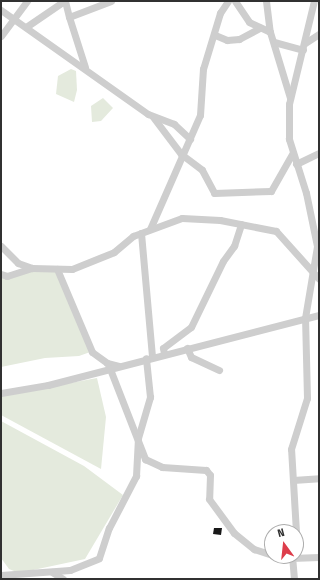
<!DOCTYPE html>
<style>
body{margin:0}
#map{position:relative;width:320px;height:580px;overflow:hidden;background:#fff;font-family:"Fira Sans Condensed",sans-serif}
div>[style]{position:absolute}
.green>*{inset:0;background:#e4eadd}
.building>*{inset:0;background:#181818}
.minor>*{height:7px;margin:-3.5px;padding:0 3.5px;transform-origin:3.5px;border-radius:3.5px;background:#cecece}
span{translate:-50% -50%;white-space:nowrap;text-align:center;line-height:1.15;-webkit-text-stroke:4px #fff;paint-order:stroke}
.frame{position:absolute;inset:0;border:2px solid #313131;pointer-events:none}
.north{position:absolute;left:264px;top:524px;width:40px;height:40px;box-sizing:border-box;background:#fff;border:1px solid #adadad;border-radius:50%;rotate:345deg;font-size:11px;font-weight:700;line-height:16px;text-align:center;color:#313131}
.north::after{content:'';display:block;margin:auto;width:14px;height:18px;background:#dd3d4b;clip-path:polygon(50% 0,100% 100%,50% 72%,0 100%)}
</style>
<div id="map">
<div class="green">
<i style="clip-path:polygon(71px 69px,76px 71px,77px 90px,74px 102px,56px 94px,58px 76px)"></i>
<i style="clip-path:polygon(103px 98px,113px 108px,101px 121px,92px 122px,91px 106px)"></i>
<i style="clip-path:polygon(32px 269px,59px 270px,93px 351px,79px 356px,45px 358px,1px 367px,1px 274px)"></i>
<i style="clip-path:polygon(97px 378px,106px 417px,101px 469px,1px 415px,1px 396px)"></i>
<i style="clip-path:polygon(1px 421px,84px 466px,123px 495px,85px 559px,19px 573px,9px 569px,1px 558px)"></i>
</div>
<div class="building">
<i style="clip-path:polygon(214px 528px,222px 528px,221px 535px,213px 534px)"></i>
</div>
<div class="minor">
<i style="left:65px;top:1px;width:16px;rotate:76deg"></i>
<i style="left:235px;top:1px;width:25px;rotate:56deg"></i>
<i style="left:249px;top:22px;width:23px;rotate:25deg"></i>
<i style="left:266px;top:1px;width:31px;rotate:83deg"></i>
<i style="left:270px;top:32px;width:69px;rotate:73.1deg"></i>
<i style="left:1px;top:10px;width:180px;rotate:35.3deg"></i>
<i style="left:148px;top:114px;width:28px;rotate:21deg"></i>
<i style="left:174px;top:124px;width:22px;rotate:43deg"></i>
<i style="left:26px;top:27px;width:46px;rotate:-34.4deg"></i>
<i style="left:215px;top:35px;width:13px;rotate:23deg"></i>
<i style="left:227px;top:40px;width:12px;rotate:-5deg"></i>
<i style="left:239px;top:39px;width:24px;rotate:-28deg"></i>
<i style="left:1px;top:36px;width:44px;rotate:-53.4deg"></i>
<i style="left:274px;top:42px;width:30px;rotate:15deg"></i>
<i style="left:305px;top:43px;width:17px;rotate:-33deg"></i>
<i style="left:85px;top:67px;width:52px;rotate:-107.7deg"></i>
<i style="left:69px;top:17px;width:45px;rotate:-20.9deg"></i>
<i style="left:153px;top:117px;width:46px;rotate:52.9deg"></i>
<i style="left:181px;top:154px;width:26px;rotate:37deg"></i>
<i style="left:202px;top:170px;width:26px;rotate:62deg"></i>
<i style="left:214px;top:193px;width:57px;rotate:-2deg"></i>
<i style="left:271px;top:191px;width:43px;rotate:-60.4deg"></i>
<i style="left:296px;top:164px;width:25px;rotate:-26deg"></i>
<i style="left:150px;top:229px;width:124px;rotate:-66.3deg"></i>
<i style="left:200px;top:115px;width:46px;rotate:-86.3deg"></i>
<i style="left:203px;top:69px;width:59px;rotate:-73.1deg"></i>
<i style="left:220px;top:13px;width:14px;rotate:-56deg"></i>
<i style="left:141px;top:233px;width:124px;rotate:84.9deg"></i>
<i style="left:1px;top:246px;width:24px;rotate:45deg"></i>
<i style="left:18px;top:263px;width:15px;rotate:20deg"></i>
<i style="left:57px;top:269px;width:90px;rotate:67.1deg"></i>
<i style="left:92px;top:352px;width:19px;rotate:36deg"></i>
<i style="left:107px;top:363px;width:12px;rotate:14deg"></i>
<i style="left:1px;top:274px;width:6px;rotate:18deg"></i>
<i style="left:7px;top:276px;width:26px;rotate:-18deg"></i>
<i style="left:32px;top:268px;width:40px;rotate:1.4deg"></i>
<i style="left:72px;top:269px;width:45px;rotate:-22deg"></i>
<i style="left:114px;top:252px;width:25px;rotate:-40deg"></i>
<i style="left:133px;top:236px;width:52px;rotate:-20.2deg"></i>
<i style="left:182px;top:218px;width:38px;rotate:3deg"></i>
<i style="left:220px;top:220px;width:57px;rotate:11.1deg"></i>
<i style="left:276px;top:231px;width:64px;rotate:48.1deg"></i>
<i style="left:187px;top:348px;width:10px;rotate:66deg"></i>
<i style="left:191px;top:357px;width:31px;rotate:25deg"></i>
<i style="left:164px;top:354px;width:6px;rotate:-99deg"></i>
<i style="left:163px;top:348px;width:35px;rotate:-37deg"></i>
<i style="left:191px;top:327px;width:73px;rotate:-64.1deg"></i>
<i style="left:223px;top:261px;width:19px;rotate:-54deg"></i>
<i style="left:234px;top:246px;width:23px;rotate:-72deg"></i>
<i style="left:110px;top:369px;width:97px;rotate:68.7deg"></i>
<i style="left:145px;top:459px;width:19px;rotate:25deg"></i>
<i style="left:162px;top:467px;width:44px;rotate:3.9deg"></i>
<i style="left:206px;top:470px;width:6px;rotate:51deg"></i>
<i style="left:210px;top:475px;width:24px;rotate:92deg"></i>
<i style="left:209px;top:499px;width:42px;rotate:53.7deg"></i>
<i style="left:234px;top:533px;width:26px;rotate:39deg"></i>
<i style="left:254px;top:549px;width:19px;rotate:18deg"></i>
<i style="left:1px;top:393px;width:48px;rotate:-9.7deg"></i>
<i style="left:48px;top:385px;width:280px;rotate:-14.5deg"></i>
<i style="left:293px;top:480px;width:26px;rotate:-4deg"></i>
<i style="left:296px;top:532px;width:83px;rotate:-93.4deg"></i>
<i style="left:291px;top:449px;width:53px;rotate:-72.6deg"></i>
<i style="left:307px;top:398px;width:80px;rotate:-91.4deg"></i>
<i style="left:305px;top:318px;width:73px;rotate:-80.5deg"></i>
<i style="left:317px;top:246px;width:54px;rotate:-101.7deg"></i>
<i style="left:306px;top:193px;width:57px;rotate:-107.5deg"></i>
<i style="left:289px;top:139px;width:35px;rotate:-90deg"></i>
<i style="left:289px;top:104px;width:106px;rotate:-76.4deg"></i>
<i style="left:292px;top:556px;width:23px;rotate:85deg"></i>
<i style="left:291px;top:558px;width:28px;rotate:-2deg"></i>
<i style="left:52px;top:572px;width:13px;rotate:32deg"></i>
<i style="left:1px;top:575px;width:69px;rotate:-4.1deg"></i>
<i style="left:70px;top:570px;width:31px;rotate:-22deg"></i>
<i style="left:99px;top:558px;width:32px;rotate:-72deg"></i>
<i style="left:109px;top:528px;width:59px;rotate:-62.6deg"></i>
<i style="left:136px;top:476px;width:38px;rotate:-87deg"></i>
<i style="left:138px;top:438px;width:43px;rotate:-73.7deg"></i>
<i style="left:150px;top:397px;width:39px;rotate:-96deg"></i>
</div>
<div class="frame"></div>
<div class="north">N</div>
</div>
